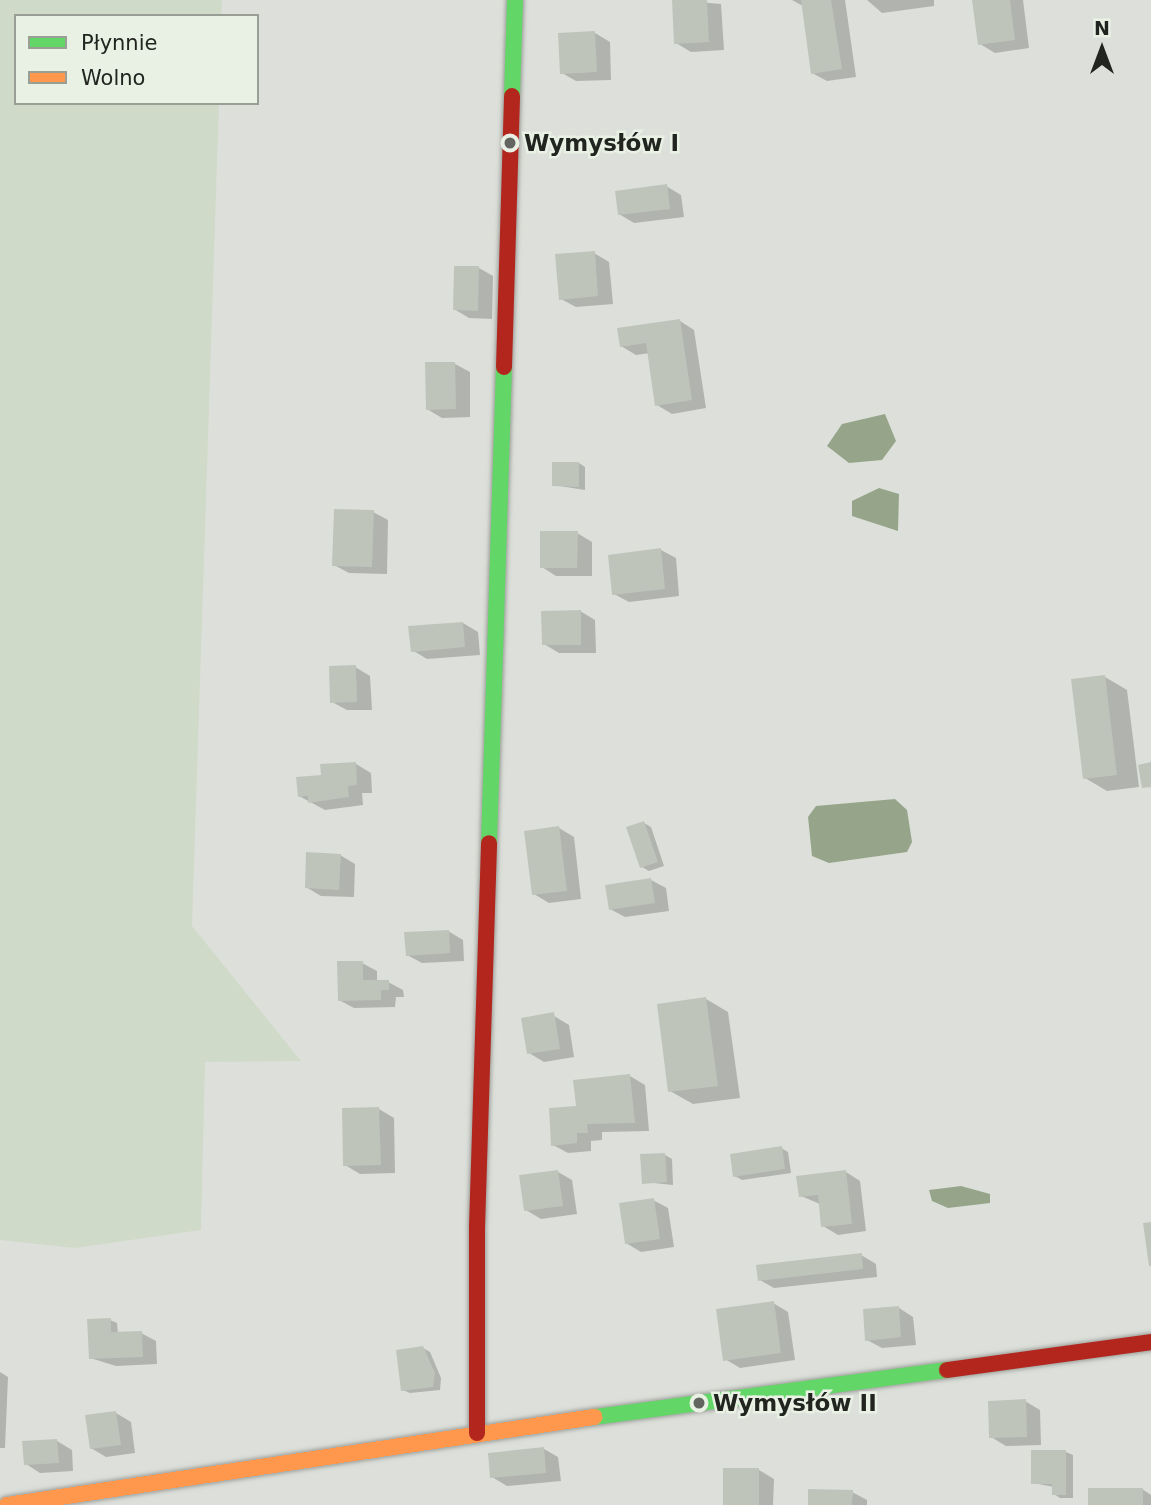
<!DOCTYPE html>
<meta charset="utf-8">
<style>
body{margin:0}
#map{position:relative;width:1151px;height:1505px;overflow:hidden;background:#dde0da;font-family:"DejaVu Sans",sans-serif}
div>[style]{position:absolute}
.green>*{inset:0;background:#d0dac9}
.water>*{inset:0;background:#96a58a}
.shadow>*{inset:0;background:#0003}
.building>*{inset:0;background:#bfc4bb}
.roads{filter:drop-shadow(0 0 2px #9ea09c) drop-shadow(0 0 2px #9ea09c)}
.fast>*{height:16px;margin:-8px;padding:0 8px;transform-origin:8px;border-radius:8px;background:#63d668}
.slow>*{height:16px;margin:-8px;padding:0 8px;transform-origin:8px;border-radius:8px;background:#ff974d}
.jam>*{height:16px;margin:-8px;padding:0 8px;transform-origin:8px;border-radius:8px;background:#b3261e}
.dots>*{width:19px;height:19px;translate:-50% -50%;box-sizing:border-box;border:4px solid #e9f1e4;border-radius:50%}
span{translate:-50% -50%;white-space:nowrap;text-align:center;line-height:1.15;-webkit-text-stroke:5px #e9f1e4;paint-order:stroke}
.poi-label{font-size:23px;color:#21241f;font-weight:700}
.left{translate:0 -50%;text-align:left}
.legend{position:absolute;left:14px;top:14px;width:245px;height:91px;box-sizing:border-box;background:#e9f1e4;border:2px solid #999f95;margin:0;padding:9px 12px;list-style:none;font-size:21px;color:#21241f}
.legend li{display:flex;align-items:center;gap:14px;height:35px}
.legend b{width:35px;border:2px solid #999f95}
.north{position:absolute;left:1067px;top:14px;width:70px;height:70px;-webkit-text-stroke:5px #e9f1e4;paint-order:stroke;rotate:0deg;font-size:19px;font-weight:700;line-height:28px;text-align:center;color:#21241f}
.north::after{content:'';display:block;margin:auto;width:24px;height:32px;background:#21241f;clip-path:polygon(50% 0,100% 100%,50% 72%,0 100%)}
</style>
<div id="map">
<div class="green">
<i style="clip-path:polygon(0 0,222px 0,221px 16px,16px 16px,16px 103px,219px 103px,192px 926px,301px 1061px,205px 1062px,201px 1230px,75px 1248px,0 1240px)"></i>
</div>
<div class="water">
<i style="clip-path:polygon(885px 414px,896px 441px,882px 460px,849px 463px,827px 446px,842px 424px)"></i>
<i style="clip-path:polygon(879px 488px,899px 494px,898px 531px,852px 516px,852px 501px)"></i>
<i style="clip-path:polygon(895px 799px,907px 810px,912px 842px,907px 852px,829px 863px,812px 856px,808px 817px,816px 806px)"></i>
<i style="clip-path:polygon(961px 1186px,990px 1194px,990px 1203px,948px 1208px,932px 1201px,929px 1190px)"></i>
</div>
<div class="shadow">
<i style="clip-path:polygon(674px 0,721px 4px,724px 50px,691px 52px,676px 43px)"></i>
<i style="clip-path:polygon(792px 0,845px 0,856px 77px,827px 81px,812px 73px,803px 6px)"></i>
<i style="clip-path:polygon(867px 0,934px 0,934px 6px,882px 13px)"></i>
<i style="clip-path:polygon(974px 0,1023px 0,1029px 48px,995px 53px,980px 44px)"></i>
<i style="clip-path:polygon(595px 33px,610px 42px,611px 80px,576px 81px,562px 73px)"></i>
<i style="clip-path:polygon(666px 186px,681px 195px,684px 217px,634px 223px,619px 214px)"></i>
<i style="clip-path:polygon(594px 253px,609px 262px,613px 304px,576px 307px,561px 299px)"></i>
<i style="clip-path:polygon(479px 268px,493px 276px,492px 319px,469px 318px,454px 309px)"></i>
<i style="clip-path:polygon(680px 321px,694px 330px,706px 408px,672px 414px,657px 405px,650px 353px,636px 355px,621px 346px)"></i>
<i style="clip-path:polygon(455px 364px,470px 372px,470px 417px,442px 418px,427px 409px)"></i>
<i style="clip-path:polygon(579px 463px,585px 467px,585px 490px,553px 485px)"></i>
<i style="clip-path:polygon(373px 512px,388px 520px,387px 574px,349px 573px,334px 565px)"></i>
<i style="clip-path:polygon(577px 533px,592px 542px,592px 576px,556px 576px,542px 567px)"></i>
<i style="clip-path:polygon(661px 550px,676px 558px,679px 596px,629px 602px,614px 594px)"></i>
<i style="clip-path:polygon(580px 611px,595px 620px,596px 653px,559px 653px,544px 644px)"></i>
<i style="clip-path:polygon(463px 623px,478px 632px,480px 655px,427px 659px,412px 650px)"></i>
<i style="clip-path:polygon(355px 667px,370px 676px,372px 710px,347px 710px,332px 702px)"></i>
<i style="clip-path:polygon(1105px 677px,1127px 690px,1139px 787px,1107px 791px,1085px 778px)"></i>
<i style="clip-path:polygon(356px 764px,371px 773px,372px 793px,362px 793px,363px 805px,325px 810px,299px 796px,323px 777px)"></i>
<i style="clip-path:polygon(644px 823px,651px 827px,664px 866px,649px 871px,642px 867px)"></i>
<i style="clip-path:polygon(559px 828px,574px 837px,581px 899px,549px 903px,534px 894px)"></i>
<i style="clip-path:polygon(340px 855px,355px 864px,354px 897px,321px 896px,306px 887px)"></i>
<i style="clip-path:polygon(651px 880px,666px 888px,669px 911px,625px 917px,610px 909px)"></i>
<i style="clip-path:polygon(448px 931px,463px 940px,464px 961px,422px 963px,407px 955px)"></i>
<i style="clip-path:polygon(362px 963px,377px 971px,377px 982px,388px 982px,403px 990px,404px 997px,396px 997px,395px 1007px,354px 1008px,339px 1000px)"></i>
<i style="clip-path:polygon(706px 999px,728px 1012px,740px 1098px,693px 1104px,670px 1091px)"></i>
<i style="clip-path:polygon(554px 1016px,569px 1025px,574px 1057px,544px 1062px,529px 1053px)"></i>
<i style="clip-path:polygon(630px 1076px,645px 1085px,649px 1131px,602px 1132px,602px 1140px,591px 1141px,591px 1151px,568px 1153px,553px 1145px,577px 1108px)"></i>
<i style="clip-path:polygon(379px 1109px,394px 1118px,395px 1173px,360px 1174px,345px 1165px)"></i>
<i style="clip-path:polygon(781px 1148px,788px 1152px,791px 1173px,742px 1180px,735px 1176px)"></i>
<i style="clip-path:polygon(665px 1155px,672px 1159px,673px 1185px,644px 1182px)"></i>
<i style="clip-path:polygon(558px 1172px,572px 1180px,577px 1214px,541px 1219px,526px 1210px)"></i>
<i style="clip-path:polygon(846px 1172px,860px 1181px,866px 1231px,838px 1235px,823px 1226px,820px 1204px,801px 1196px)"></i>
<i style="clip-path:polygon(653px 1200px,668px 1208px,674px 1247px,641px 1252px,626px 1243px)"></i>
<i style="clip-path:polygon(861px 1255px,876px 1264px,877px 1277px,774px 1288px,760px 1280px)"></i>
<i style="clip-path:polygon(773px 1303px,788px 1312px,795px 1360px,740px 1368px,725px 1359px)"></i>
<i style="clip-path:polygon(899px 1308px,913px 1317px,916px 1345px,882px 1348px,867px 1340px)"></i>
<i style="clip-path:polygon(110px 1320px,117px 1323px,118px 1334px,141px 1333px,156px 1341px,157px 1364px,116px 1366px,90px 1358px)"></i>
<i style="clip-path:polygon(423px 1348px,430px 1352px,441px 1378px,440px 1390px,410px 1393px,403px 1390px)"></i>
<i style="clip-path:polygon(0 1372px,8px 1377px,5px 1448px,0 1448px)"></i>
<i style="clip-path:polygon(1025px 1401px,1040px 1410px,1041px 1445px,1006px 1446px,991px 1437px)"></i>
<i style="clip-path:polygon(116px 1413px,131px 1422px,135px 1453px,106px 1457px,91px 1448px)"></i>
<i style="clip-path:polygon(57px 1441px,72px 1450px,73px 1471px,40px 1473px,26px 1464px)"></i>
<i style="clip-path:polygon(544px 1449px,558px 1457px,561px 1481px,507px 1486px,492px 1477px)"></i>
<i style="clip-path:polygon(1066px 1452px,1073px 1455px,1073px 1498px,1060px 1498px,1054px 1494px,1054px 1487px,1033px 1483px)"></i>
<i style="clip-path:polygon(759px 1470px,774px 1479px,773px 1505px,725px 1505px)"></i>
<i style="clip-path:polygon(1142px 1489px,1151px 1495px,1151px 1505px,1090px 1505px)"></i>
<i style="clip-path:polygon(852px 1492px,867px 1500px,867px 1505px,809px 1505px)"></i>
</div>
<div class="building">
<i style="clip-path:polygon(672px 0,707px 0,709px 42px,674px 44px)"></i>
<i style="clip-path:polygon(801px 0,831px 0,842px 69px,811px 74px)"></i>
<i style="clip-path:polygon(972px 0,1010px 0,1015px 40px,978px 45px)"></i>
<i style="clip-path:polygon(595px 31px,597px 72px,560px 74px,558px 33px)"></i>
<i style="clip-path:polygon(667px 184px,670px 209px,618px 215px,615px 191px)"></i>
<i style="clip-path:polygon(595px 251px,598px 296px,559px 300px,555px 254px)"></i>
<i style="clip-path:polygon(454px 266px,479px 266px,478px 311px,453px 310px)"></i>
<i style="clip-path:polygon(680px 319px,692px 400px,655px 406px,646px 343px,620px 347px,617px 328px)"></i>
<i style="clip-path:polygon(425px 362px,455px 362px,456px 409px,426px 410px)"></i>
<i style="clip-path:polygon(552px 462px,579px 462px,579px 487px,552px 486px)"></i>
<i style="clip-path:polygon(334px 509px,374px 510px,372px 567px,332px 566px)"></i>
<i style="clip-path:polygon(540px 531px,578px 531px,577px 568px,540px 568px)"></i>
<i style="clip-path:polygon(661px 548px,665px 589px,612px 595px,608px 555px)"></i>
<i style="clip-path:polygon(581px 610px,581px 645px,542px 645px,541px 611px)"></i>
<i style="clip-path:polygon(463px 622px,465px 647px,411px 652px,408px 626px)"></i>
<i style="clip-path:polygon(356px 665px,357px 702px,330px 703px,329px 666px)"></i>
<i style="clip-path:polygon(1105px 675px,1117px 775px,1083px 779px,1071px 679px)"></i>
<i style="clip-path:polygon(356px 762px,357px 785px,348px 786px,349px 797px,308px 803px,308px 796px,298px 797px,296px 777px,321px 775px,320px 764px)"></i>
<i style="clip-path:polygon(1151px 762px,1151px 787px,1142px 788px,1138px 765px)"></i>
<i style="clip-path:polygon(644px 821px,658px 862px,640px 868px,626px 827px)"></i>
<i style="clip-path:polygon(559px 826px,567px 891px,532px 895px,524px 831px)"></i>
<i style="clip-path:polygon(306px 852px,341px 854px,339px 890px,305px 888px)"></i>
<i style="clip-path:polygon(651px 878px,655px 903px,609px 910px,605px 885px)"></i>
<i style="clip-path:polygon(449px 930px,450px 953px,406px 956px,404px 932px)"></i>
<i style="clip-path:polygon(337px 961px,363px 961px,363px 980px,389px 980px,389px 990px,381px 990px,381px 1000px,338px 1001px)"></i>
<i style="clip-path:polygon(706px 997px,718px 1086px,668px 1092px,657px 1004px)"></i>
<i style="clip-path:polygon(554px 1012px,560px 1049px,527px 1054px,521px 1018px)"></i>
<i style="clip-path:polygon(630px 1074px,635px 1123px,587px 1124px,588px 1133px,577px 1133px,577px 1143px,551px 1146px,549px 1108px,576px 1106px,573px 1080px)"></i>
<i style="clip-path:polygon(379px 1107px,381px 1165px,343px 1166px,342px 1108px)"></i>
<i style="clip-path:polygon(782px 1146px,785px 1169px,733px 1177px,730px 1154px)"></i>
<i style="clip-path:polygon(665px 1153px,667px 1182px,642px 1184px,640px 1154px)"></i>
<i style="clip-path:polygon(558px 1170px,563px 1206px,524px 1211px,519px 1175px)"></i>
<i style="clip-path:polygon(846px 1170px,852px 1224px,821px 1227px,818px 1195px,799px 1197px,796px 1176px)"></i>
<i style="clip-path:polygon(654px 1198px,660px 1239px,625px 1244px,619px 1203px)"></i>
<i style="clip-path:polygon(1151px 1222px,1151px 1266px,1149px 1266px,1143px 1223px)"></i>
<i style="clip-path:polygon(862px 1253px,863px 1269px,758px 1281px,756px 1265px)"></i>
<i style="clip-path:polygon(774px 1301px,781px 1353px,723px 1361px,716px 1309px)"></i>
<i style="clip-path:polygon(899px 1306px,901px 1337px,865px 1341px,863px 1309px)"></i>
<i style="clip-path:polygon(111px 1318px,111px 1332px,142px 1331px,143px 1357px,89px 1359px,87px 1319px)"></i>
<i style="clip-path:polygon(423px 1346px,435px 1373px,433px 1387px,401px 1391px,396px 1350px)"></i>
<i style="clip-path:polygon(1026px 1399px,1027px 1437px,989px 1438px,988px 1401px)"></i>
<i style="clip-path:polygon(116px 1411px,121px 1445px,90px 1449px,85px 1415px)"></i>
<i style="clip-path:polygon(57px 1439px,59px 1463px,24px 1465px,22px 1441px)"></i>
<i style="clip-path:polygon(544px 1447px,546px 1473px,490px 1478px,488px 1453px)"></i>
<i style="clip-path:polygon(1031px 1450px,1066px 1450px,1066px 1495px,1052px 1495px,1052px 1484px,1031px 1484px)"></i>
<i style="clip-path:polygon(723px 1468px,759px 1468px,759px 1505px,723px 1505px)"></i>
<i style="clip-path:polygon(1088px 1488px,1143px 1488px,1143px 1505px,1088px 1505px)"></i>
<i style="clip-path:polygon(808px 1489px,853px 1490px,852px 1505px,808px 1505px)"></i>
</div>
<div class="roads">
<div class="fast">
<i style="left:512px;top:96px;width:96px;rotate:-88.2deg"></i>
<i style="left:489px;top:843px;width:476px;rotate:-88.2deg"></i>
<i style="left:594px;top:1417px;width:356px;rotate:-7.6deg"></i>
</div>
<div class="slow">
<i style="left:7px;top:1505px;width:594px;rotate:-8.53deg"></i>
</div>
<div class="jam">
<i style="left:504px;top:367px;width:271px;rotate:-88.3deg"></i>
<i style="left:947px;top:1370px;width:206px;rotate:-7.8deg"></i>
<i style="left:477px;top:1433px;width:206px;rotate:-90deg"></i>
<i style="left:477px;top:1227px;width:384px;rotate:-88.2deg"></i>
</div>
</div>
<div class="dots">
<i style="left:510px;top:143px;background:#636660"></i>
<i style="left:699px;top:1403px;background:#636660"></i>
</div>
<div class="poi-label">
<span class="left" style="left:524px;top:143px">Wymysłów I</span>
<span class="left" style="left:713px;top:1403px">Wymysłów II</span>
</div>
<ul class="legend">
<li><b style="height:9px;background:#63d668"></b>Płynnie</li>
<li><b style="height:9px;background:#ff974d"></b>Wolno</li>
</ul>
<div class="north">N</div>
</div>
